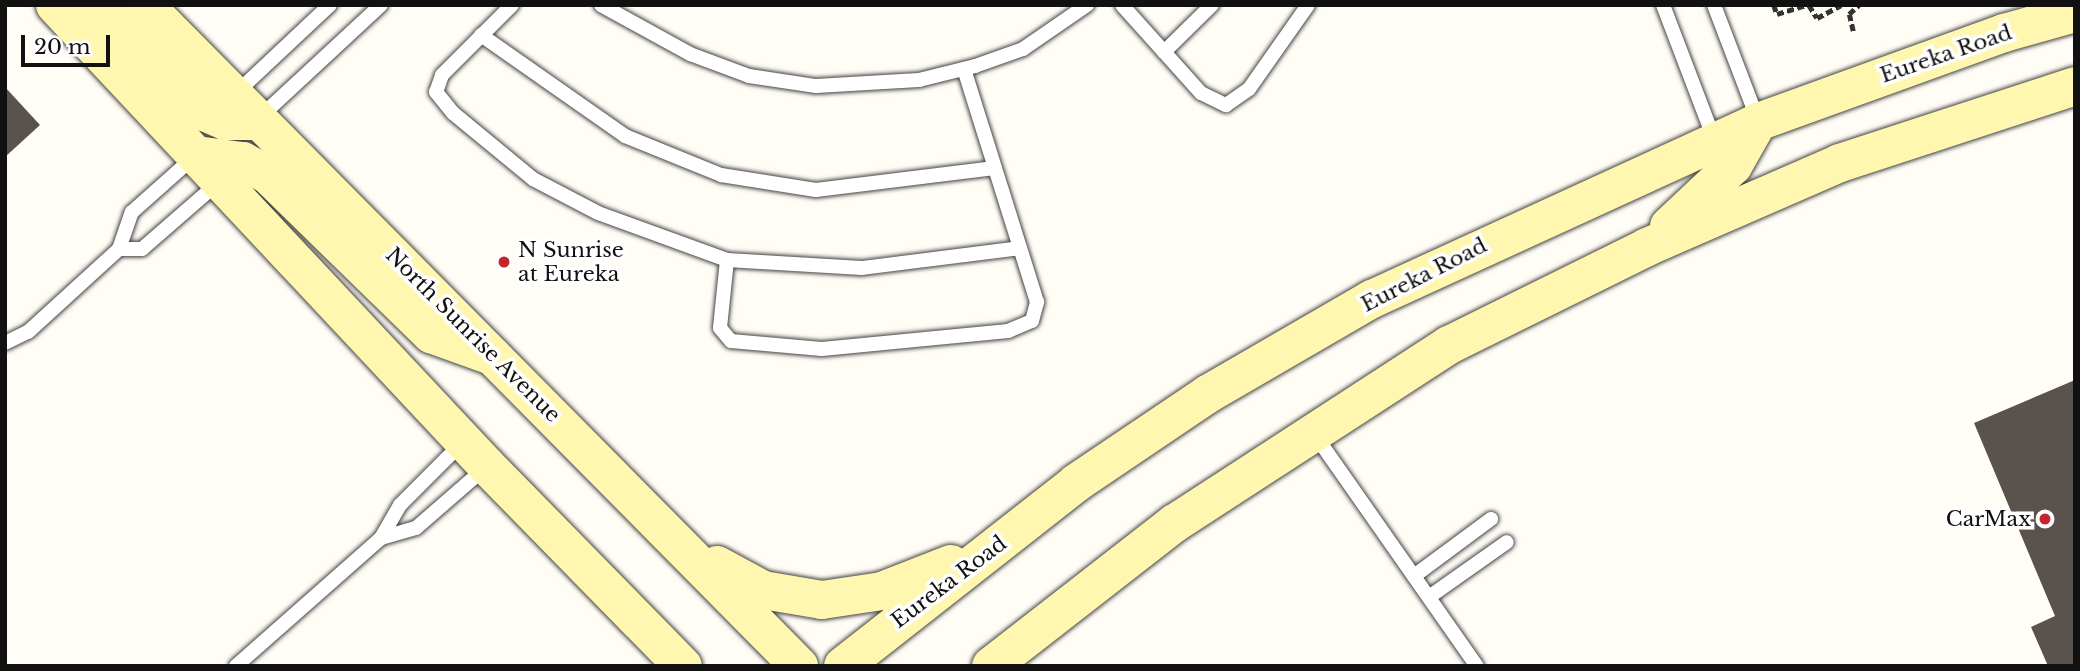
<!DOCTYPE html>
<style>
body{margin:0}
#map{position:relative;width:2080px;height:671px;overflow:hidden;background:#fffdf5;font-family:"Libre Baskerville",serif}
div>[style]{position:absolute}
.building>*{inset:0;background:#5a524d}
.path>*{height:4.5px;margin-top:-2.25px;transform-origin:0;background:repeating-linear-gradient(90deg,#333 0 7px,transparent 0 10.5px)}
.roads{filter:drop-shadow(0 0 2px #444) drop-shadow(0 0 2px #444)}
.lane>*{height:14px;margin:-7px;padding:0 7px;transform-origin:7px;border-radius:7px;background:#fff}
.secondary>*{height:38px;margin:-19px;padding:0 19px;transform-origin:19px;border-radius:19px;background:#fff6b0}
.dots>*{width:19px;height:19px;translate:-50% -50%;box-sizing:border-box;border:4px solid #fff;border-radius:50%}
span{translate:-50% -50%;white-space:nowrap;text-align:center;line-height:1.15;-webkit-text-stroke:7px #fff;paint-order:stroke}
.street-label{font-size:21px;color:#111}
.poi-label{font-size:21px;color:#111}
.left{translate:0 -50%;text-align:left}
.right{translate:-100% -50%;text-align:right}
.frame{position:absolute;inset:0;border:7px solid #111;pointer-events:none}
.scale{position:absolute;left:21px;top:35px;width:89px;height:32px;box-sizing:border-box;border:4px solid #111;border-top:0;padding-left:9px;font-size:21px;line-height:24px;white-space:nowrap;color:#111;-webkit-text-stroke:5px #fff;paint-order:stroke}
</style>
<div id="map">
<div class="building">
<i style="clip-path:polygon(5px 87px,40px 125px,5px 157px)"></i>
<i style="clip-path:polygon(2075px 380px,2075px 666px,2048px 666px,2031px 627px,2055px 616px,1974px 423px)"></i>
</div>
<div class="path">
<i style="left:1774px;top:5px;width:9px;rotate:72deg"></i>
<i style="left:1777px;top:14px;width:31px;rotate:-17deg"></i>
<i style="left:1809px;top:5px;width:15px;rotate:58deg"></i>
<i style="left:1817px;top:18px;width:27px;rotate:-28deg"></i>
<i style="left:1853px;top:31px;width:17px;rotate:-103deg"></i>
<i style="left:1849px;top:14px;width:13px;rotate:-42deg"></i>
</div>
<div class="roads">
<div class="lane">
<i style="left:512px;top:5px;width:99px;rotate:135deg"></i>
<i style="left:442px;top:75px;width:18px;rotate:109deg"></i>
<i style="left:436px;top:92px;width:27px;rotate:51deg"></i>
<i style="left:453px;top:113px;width:104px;rotate:39.5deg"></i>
<i style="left:533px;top:179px;width:73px;rotate:27.6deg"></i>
<i style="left:598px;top:213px;width:137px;rotate:20deg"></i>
<i style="left:727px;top:260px;width:68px;rotate:95.9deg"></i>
<i style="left:720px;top:328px;width:17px;rotate:50deg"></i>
<i style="left:731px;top:341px;width:91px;rotate:5deg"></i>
<i style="left:822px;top:349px;width:187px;rotate:-5.5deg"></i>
<i style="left:1008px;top:331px;width:26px;rotate:-23deg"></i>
<i style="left:1032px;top:321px;width:20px;rotate:-75deg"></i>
<i style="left:1037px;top:302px;width:244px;rotate:-107.4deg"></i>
<i style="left:601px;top:5px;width:102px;rotate:28.8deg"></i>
<i style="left:690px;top:54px;width:63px;rotate:20.4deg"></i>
<i style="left:749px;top:76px;width:68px;rotate:8.5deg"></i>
<i style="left:816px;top:86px;width:103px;rotate:-3.3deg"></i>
<i style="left:919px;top:80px;width:58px;rotate:-14deg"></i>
<i style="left:975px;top:66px;width:51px;rotate:-19.5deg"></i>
<i style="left:1023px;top:49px;width:78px;rotate:-34.5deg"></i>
<i style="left:1122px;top:5px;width:118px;rotate:48.1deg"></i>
<i style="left:1201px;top:93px;width:28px;rotate:26deg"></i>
<i style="left:1226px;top:105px;width:28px;rotate:-35deg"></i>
<i style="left:1249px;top:89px;width:103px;rotate:-54.9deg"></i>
<i style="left:1663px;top:5px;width:146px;rotate:69.1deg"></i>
<i style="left:1714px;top:5px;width:123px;rotate:69.1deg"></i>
<i style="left:481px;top:35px;width:176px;rotate:35deg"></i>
<i style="left:625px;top:136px;width:104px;rotate:22.1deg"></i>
<i style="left:721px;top:175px;width:96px;rotate:9deg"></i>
<i style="left:816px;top:190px;width:180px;rotate:-7deg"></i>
<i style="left:1164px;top:52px;width:67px;rotate:-44.4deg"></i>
<i style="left:234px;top:95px;width:132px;rotate:-43.2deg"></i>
<i style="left:259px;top:118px;width:166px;rotate:-42.8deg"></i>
<i style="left:119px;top:249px;width:23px"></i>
<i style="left:142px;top:249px;width:102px;rotate:-41deg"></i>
<i style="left:727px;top:260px;width:135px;rotate:3.4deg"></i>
<i style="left:862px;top:268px;width:159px;rotate:-7.2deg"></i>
<i style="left:5px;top:343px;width:25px;rotate:-26deg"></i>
<i style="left:28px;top:332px;width:123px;rotate:-42.4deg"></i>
<i style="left:119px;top:249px;width:39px;rotate:-71deg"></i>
<i style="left:132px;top:212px;width:84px;rotate:-41.6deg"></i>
<i style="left:1315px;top:435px;width:282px;rotate:55deg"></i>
<i style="left:381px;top:538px;width:36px;rotate:-16deg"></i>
<i style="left:416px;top:528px;width:91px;rotate:-41deg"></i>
<i style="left:1414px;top:576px;width:96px;rotate:-36.5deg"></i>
<i style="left:1429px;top:597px;width:95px;rotate:-35.2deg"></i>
<i style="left:236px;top:666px;width:193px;rotate:-41.4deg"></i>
<i style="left:381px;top:538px;width:38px;rotate:-60deg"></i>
<i style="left:400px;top:505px;width:89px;rotate:-45deg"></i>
</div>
<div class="secondary">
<i style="left:55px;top:5px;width:632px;rotate:46.86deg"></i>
<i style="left:487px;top:466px;width:280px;rotate:45.6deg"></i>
<i style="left:98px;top:5px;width:151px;rotate:45.3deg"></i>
<i style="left:204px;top:112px;width:23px;rotate:23deg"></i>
<i style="left:225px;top:121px;width:31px"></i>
<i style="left:145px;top:5px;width:930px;rotate:45.3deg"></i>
<i style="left:196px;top:155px;width:47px;rotate:7.3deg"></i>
<i style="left:243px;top:161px;width:29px;rotate:29deg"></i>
<i style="left:268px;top:175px;width:228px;rotate:44.3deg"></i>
<i style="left:431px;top:334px;width:65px;rotate:19.8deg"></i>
<i style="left:1669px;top:226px;width:88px;rotate:-43.2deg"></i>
<i style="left:1733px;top:166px;width:51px;rotate:-60.4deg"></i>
<i style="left:717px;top:565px;width:52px;rotate:28.5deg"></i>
<i style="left:763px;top:590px;width:60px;rotate:9.6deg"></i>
<i style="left:822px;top:600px;width:61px;rotate:-8.5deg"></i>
<i style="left:882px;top:591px;width:74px;rotate:-21.4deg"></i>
<i style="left:843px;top:666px;width:296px;rotate:-38.1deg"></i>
<i style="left:1076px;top:483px;width:159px;rotate:-34deg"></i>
<i style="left:1208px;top:394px;width:190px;rotate:-30.1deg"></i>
<i style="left:1372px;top:299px;width:425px;rotate:-24.6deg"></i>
<i style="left:1758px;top:122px;width:262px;rotate:-19.9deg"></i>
<i style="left:2004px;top:33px;width:74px;rotate:-15.7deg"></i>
<i style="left:991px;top:666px;width:233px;rotate:-37.9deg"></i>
<i style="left:1175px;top:523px;width:327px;rotate:-33deg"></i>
<i style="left:1449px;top:345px;width:221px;rotate:-26.3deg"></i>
<i style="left:1647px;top:247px;width:210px;rotate:-23.5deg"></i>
<i style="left:1840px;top:163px;width:247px;rotate:-18.1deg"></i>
</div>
</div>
<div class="dots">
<i style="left:504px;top:262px;background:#c4262e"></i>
<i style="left:2045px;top:519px;background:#c4262e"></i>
</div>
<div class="street-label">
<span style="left:1946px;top:54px;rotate:-19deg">Eureka Road</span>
<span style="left:1424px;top:275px;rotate:-27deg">Eureka Road</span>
<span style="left:473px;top:335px;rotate:45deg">North Sunrise Avenue</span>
<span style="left:949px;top:582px;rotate:-37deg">Eureka Road</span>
</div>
<div class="poi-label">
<span class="left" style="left:518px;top:262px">N Sunrise<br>at Eureka</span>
<span class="right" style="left:2031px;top:519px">CarMax</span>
</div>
<div class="frame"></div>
<div class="scale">20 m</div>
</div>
